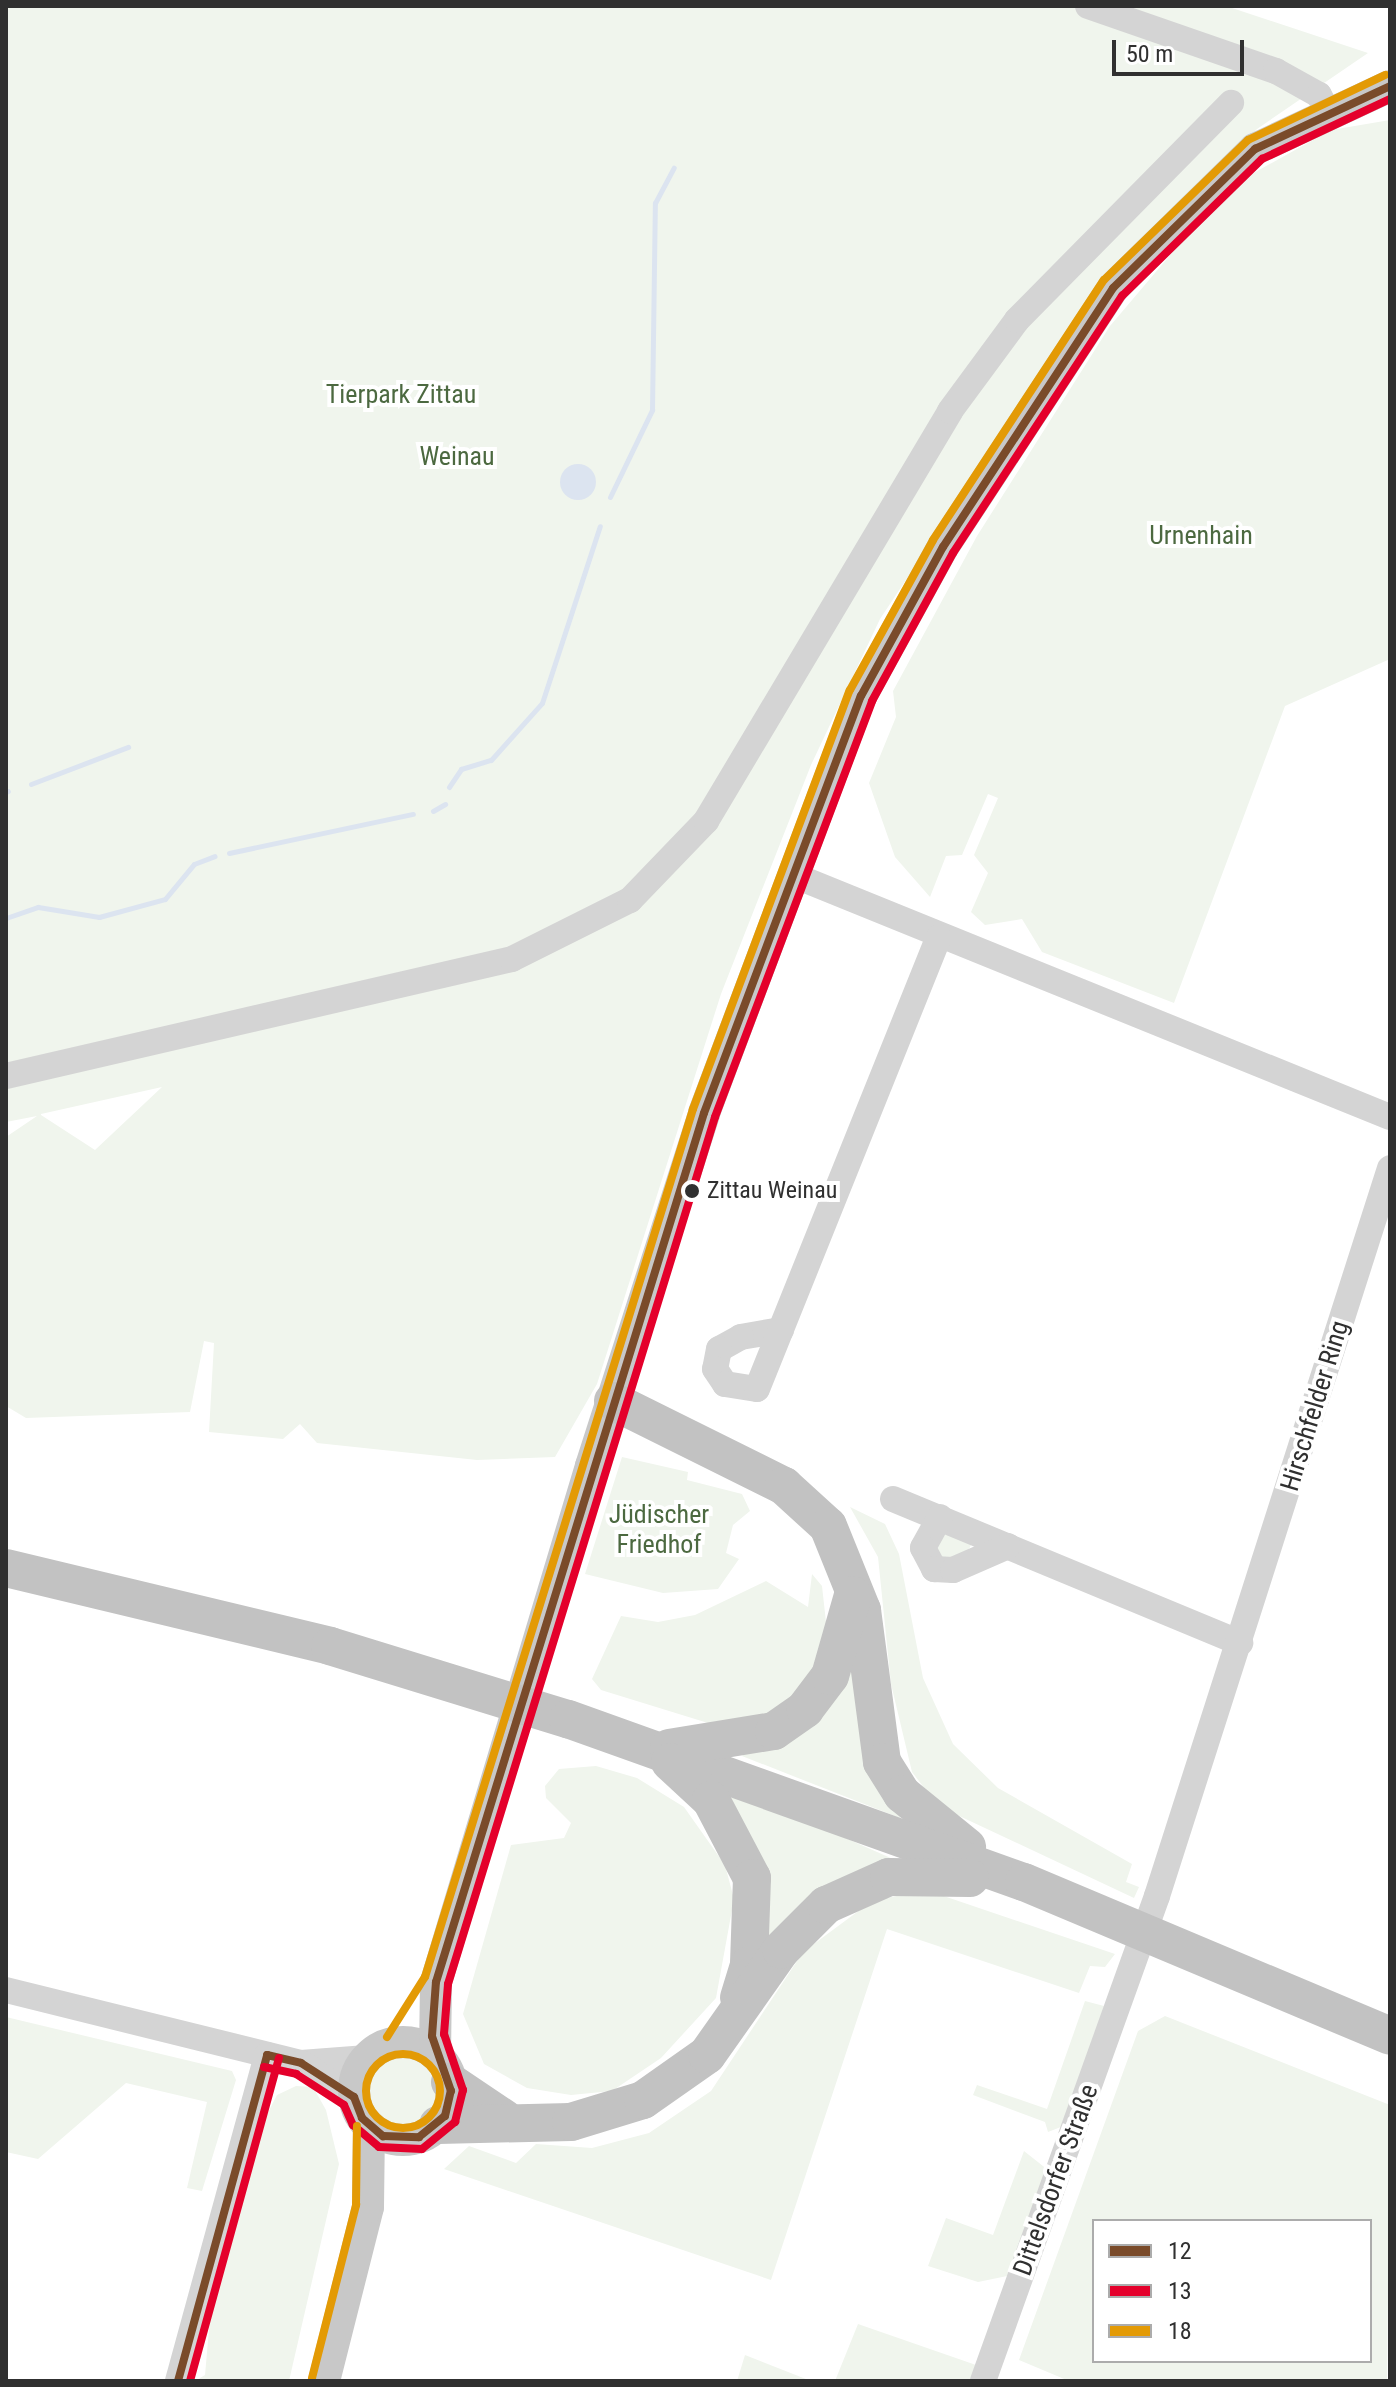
<!DOCTYPE html>
<meta charset="utf-8">
<style>
body{margin:0}
#map{position:relative;width:1396px;height:2387px;overflow:hidden;background:#fff;font-family:"Roboto Condensed",sans-serif}
div>[style]{position:absolute}
.green>*{inset:0;background:#f0f5ed}
.round{border-radius:50%}
.water>*{inset:0;background:#dce4f0}
.stream>*{height:5px;margin:-2.5px;padding:0 2.5px;transform-origin:2.5px;border-radius:2.5px;background:#dce4f0}
.minor>*{height:26px;margin:-13px;padding:0 13px;transform-origin:13px;border-radius:13px;background:#d4d4d4}
.major>*{height:32px;margin:-16px;padding:0 16px;transform-origin:16px;border-radius:16px;background:#c8c8c8}
.major>.ring{margin:-16px;padding:0;box-sizing:content-box;background:none;border:32px solid #c8c8c8;border-radius:50%}
.highway>*{height:38px;margin:-19px;padding:0 19px;transform-origin:19px;border-radius:19px;background:#c2c2c2}
.bus-1>*{height:8px;margin:-4px;padding:0 4px;transform-origin:4px;border-radius:4px;background:#7a4b2a}
.bus-2>*{height:8px;margin:-4px;padding:0 4px;transform-origin:4px;border-radius:4px;background:#e4002b}
.bus-3>*{height:8px;margin:-4px;padding:0 4px;transform-origin:4px;border-radius:4px;background:#e39a05}
.bus-3>.ring{margin:-4px;padding:0;box-sizing:content-box;background:none;border:8px solid #e39a05;border-radius:50%}
.dots>*{width:22px;height:22px;translate:-50% -50%;box-sizing:border-box;border:4px solid #fff;border-radius:50%}
span{translate:-50% -50%;white-space:nowrap;text-align:center;line-height:1.15;-webkit-text-stroke:8px #fff;paint-order:stroke}
.bus-label{font-size:24px;color:#303030}
.left{translate:0 -50%;text-align:left}
.park-label{font-size:26px;color:#4c6940}
.street-label{font-size:26px;color:#303030}
.frame{position:absolute;inset:0;border:8px solid #303030;pointer-events:none}
.legend{position:absolute;left:1092px;top:2219px;width:280px;height:144px;box-sizing:border-box;background:#fff;border:2px solid #acacac;margin:0;padding:10px 14px;list-style:none;font-size:24px;color:#303030}
.legend li{display:flex;align-items:center;gap:16px;height:40px}
.legend b{width:40px;border:2px solid #acacac}
.scale{position:absolute;left:1112px;top:40px;width:132px;height:36px;box-sizing:border-box;border:4px solid #303030;border-top:0;padding-left:10px;font-size:24px;line-height:28px;white-space:nowrap;color:#303030;-webkit-text-stroke:6px #fff;paint-order:stroke}
</style>
<div id="map">
<div class="green">
<i style="clip-path:polygon(evenodd,6px 6px,1226px 6px,1368px 53px,1257px 129px,1102px 285px,880px 619px,811px 765px,721px 994px,597px 1384px,555px 1457px,477px 1460px,317px 1443px,300px 1424px,283px 1439px,209px 1432px,214px 1343px,204px 1341px,190px 1412px,26px 1418px,6px 1406px,6px 1137px,37px 1116px,6px 1122px,6px 6px,162px 1087px,95px 1150px,41px 1115px,41px 1114px,162px 1087px)"></i>
<i style="clip-path:polygon(1390px 120px,1390px 659px,1285px 706px,1174px 1003px,1042px 952px,1022px 919px,985px 925px,971px 912px,988px 873px,974px 855px,998px 798px,988px 794px,962px 855px,946px 856px,930px 897px,895px 857px,869px 783px,896px 717px,893px 691px,977px 536px,1110px 326px,1188px 234px,1250px 175px,1331px 130px)"></i>
<i style="clip-path:polygon(622px 1457px,688px 1472px,687px 1480px,742px 1494px,750px 1511px,733px 1525px,726px 1553px,739px 1559px,718px 1589px,663px 1593px,585px 1574px)"></i>
<i style="clip-path:polygon(850px 1507px,885px 1524px,899px 1554px,923px 1678px,953px 1744px,998px 1788px,1132px 1864px,1126px 1882px,1139px 1887px,1134px 1898px,938px 1806px,912px 1772px,891px 1684px,878px 1557px)"></i>
<i style="clip-path:polygon(947px 1534px,972px 1543px,968px 1551px,944px 1561px,937px 1554px,938px 1538px)"></i>
<i style="clip-path:polygon(812px 1574px,822px 1586px,828px 1640px,811px 1675px,785px 1705px,760px 1718px,708px 1723px,601px 1690px,592px 1679px,621px 1616px,658px 1622px,695px 1615px,766px 1581px,808px 1607px)"></i>
<i style="clip-path:polygon(855px 1643px,903px 1814px,900px 1818px,742px 1756px)"></i>
<i style="clip-path:polygon(596px 1766px,637px 1778px,684px 1807px,725px 1865px,734px 1899px,716px 1998px,661px 2058px,612px 2091px,571px 2095px,527px 2088px,484px 2064px,463px 2014px,511px 1845px,564px 1838px,571px 1823px,546px 1798px,545px 1786px,559px 1769px)"></i>
<i style="clip-path:polygon(713px 1788px,816px 1825px,902px 1863px,766px 1953px)"></i>
<i style="clip-path:polygon(926px 1890px,1115px 1954px,1105px 1967px,1090px 1966px,1079px 1993px,887px 1929px,771px 2280px,444px 2169px,469px 2146px,516px 2163px,536px 2144px,592px 2148px,649px 2133px,711px 2091px,803px 1952px,872px 1901px)"></i>
<i style="clip-path:polygon(1085px 2001px,1104px 2006px,1066px 2125px,1048px 2132px,1045px 2122px,973px 2095px,977px 2085px,1047px 2109px)"></i>
<i style="clip-path:polygon(evenodd,1165px 2016px,1390px 2105px,1387px 2381px,1069px 2381px,1019px 2360px,1138px 2031px,1165px 2016px,1094px 2221px,1370px 2221px,1370px 2361px,1094px 2361px,1094px 2221px)"></i>
<i style="clip-path:polygon(6px 2017px,232px 2071px,236px 2080px,202px 2191px,187px 2188px,207px 2102px,126px 2083px,38px 2159px,6px 2152px)"></i>
<i class="round" style="left:366px;top:2052px;width:74px;height:74px"></i>
<i style="clip-path:polygon(296px 2086px,313px 2087px,326px 2110px,339px 2164px,289px 2381px,195px 2381px,205px 2375px,210px 2318px,262px 2124px,277px 2095px)"></i>
<i style="clip-path:polygon(1024px 2151px,1048px 2170px,1012px 2275px,978px 2282px,928px 2266px,946px 2218px,993px 2235px)"></i>
<i style="clip-path:polygon(858px 2324px,976px 2365px,971px 2381px,835px 2381px)"></i>
<i style="clip-path:polygon(745px 2355px,811px 2381px,737px 2381px)"></i>
</div>
<div class="water">
<i class="round" style="left:560px;top:464px;width:36px;height:36px"></i>
</div>
<div class="stream">
<i style="left:610px;top:497px;width:97px;rotate:-64.2deg"></i>
<i style="left:652px;top:410px;width:207px;rotate:-89.2deg"></i>
<i style="left:655px;top:203px;width:40px;rotate:-62deg"></i>
<i style="left:31px;top:784px;width:104px;rotate:-20.9deg"></i>
<i style="left:449px;top:787px;width:22px;rotate:-56deg"></i>
<i style="left:461px;top:769px;width:31px;rotate:-17deg"></i>
<i style="left:491px;top:760px;width:76px;rotate:-48.2deg"></i>
<i style="left:542px;top:703px;width:186px;rotate:-71.9deg"></i>
<i style="left:6px;top:792px;width:2px;rotate:-27deg"></i>
<i style="left:433px;top:811px;width:14px;rotate:-30deg"></i>
<i style="left:229px;top:853px;width:188px;rotate:-12deg"></i>
<i style="left:6px;top:918px;width:34px;rotate:-19deg"></i>
<i style="left:38px;top:907px;width:62px;rotate:9.3deg"></i>
<i style="left:99px;top:917px;width:68px;rotate:-15.3deg"></i>
<i style="left:165px;top:899px;width:45px;rotate:-50.4deg"></i>
<i style="left:194px;top:864px;width:22px;rotate:-21deg"></i>
</div>
<div class="minor">
<i style="left:1088px;top:6px;width:199px;rotate:19.1deg"></i>
<i style="left:1276px;top:71px;width:49px;rotate:29.2deg"></i>
<i style="left:1319px;top:95px;width:19px;rotate:62deg"></i>
<i style="left:793px;top:875px;width:644px;rotate:22.07deg"></i>
<i style="left:6px;top:1076px;width:519px;rotate:-13.02deg"></i>
<i style="left:512px;top:959px;width:132px;rotate:-26.6deg"></i>
<i style="left:630px;top:900px;width:110px;rotate:-46.1deg"></i>
<i style="left:706px;top:821px;width:477px;rotate:-59.2deg"></i>
<i style="left:950px;top:411px;width:113px;rotate:-53.6deg"></i>
<i style="left:1017px;top:320px;width:305px;rotate:-45.4deg"></i>
<i style="left:781px;top:1330px;width:41px;rotate:170.1deg"></i>
<i style="left:741px;top:1337px;width:25px;rotate:151deg"></i>
<i style="left:719px;top:1349px;width:20px;rotate:101deg"></i>
<i style="left:715px;top:1369px;width:18px;rotate:56deg"></i>
<i style="left:725px;top:1384px;width:32px;rotate:9deg"></i>
<i style="left:757px;top:1389px;width:487px;rotate:-68.1deg"></i>
<i style="left:893px;top:1499px;width:376px;rotate:22.5deg"></i>
<i style="left:940px;top:1517px;width:35px;rotate:119deg"></i>
<i style="left:923px;top:1548px;width:24px;rotate:62deg"></i>
<i style="left:934px;top:1569px;width:19px;rotate:3deg"></i>
<i style="left:953px;top:1570px;width:60px;rotate:-23.6deg"></i>
<i style="left:6px;top:1990px;width:304px;rotate:13.9deg"></i>
<i style="left:301px;top:2063px;width:66px;rotate:-4.3deg"></i>
<i style="left:301px;top:2063px;width:63px;rotate:32.7deg"></i>
<i style="left:178px;top:2381px;width:338px;rotate:-74.7deg"></i>
<i style="left:983px;top:2381px;width:515px;rotate:-70.26deg"></i>
<i style="left:1157px;top:1896px;width:764px;rotate:-72.25deg"></i>
</div>
<div class="major">
<i class="ring" style="left:354px;top:2042px;width:66px;height:66px"></i>
<i style="left:435px;top:2054px;width:72px;rotate:-89.2deg"></i>
<i style="left:436px;top:1982px;width:539px;rotate:-73.28deg"></i>
<i style="left:591px;top:1466px;width:371px;rotate:-72.2deg"></i>
<i style="left:704px;top:1113px;width:446px;rotate:-69.4deg"></i>
<i style="left:861px;top:696px;width:170px;rotate:-61.2deg"></i>
<i style="left:943px;top:547px;width:310px;rotate:-56.7deg"></i>
<i style="left:1113px;top:288px;width:199px;rotate:-44.4deg"></i>
<i style="left:1255px;top:149px;width:149px;rotate:-25deg"></i>
<i style="left:324px;top:2381px;width:179px;rotate:-75.8deg"></i>
<i style="left:368px;top:2207px;width:81px;rotate:-89.3deg"></i>
</div>
<div class="highway">
<i style="left:613px;top:1401px;width:191px;rotate:26.4deg"></i>
<i style="left:784px;top:1486px;width:59px;rotate:42.3deg"></i>
<i style="left:828px;top:1526px;width:91px;rotate:68deg"></i>
<i style="left:862px;top:1610px;width:153px;rotate:82.5deg"></i>
<i style="left:882px;top:1762px;width:38px;rotate:58deg"></i>
<i style="left:902px;top:1794px;width:84px;rotate:39.2deg"></i>
<i style="left:6px;top:1568px;width:333px;rotate:13.5deg"></i>
<i style="left:330px;top:1646px;width:249px;rotate:17.1deg"></i>
<i style="left:568px;top:1719px;width:484px;rotate:19.7deg"></i>
<i style="left:1024px;top:1882px;width:397px;rotate:22.8deg"></i>
<i style="left:669px;top:1748px;width:106px;rotate:-9.2deg"></i>
<i style="left:774px;top:1731px;width:38px;rotate:-35deg"></i>
<i style="left:805px;top:1709px;width:41px;rotate:-52.9deg"></i>
<i style="left:830px;top:1676px;width:84px;rotate:-74.1deg"></i>
<i style="left:670px;top:1762px;width:56px;rotate:42.8deg"></i>
<i style="left:711px;top:1800px;width:88px;rotate:62.3deg"></i>
<i style="left:752px;top:1878px;width:87px;rotate:92deg"></i>
<i style="left:749px;top:1965px;width:34px;rotate:107deg"></i>
<i style="left:450px;top:2082px;width:66px;rotate:33.9deg"></i>
<i style="left:438px;top:2125px;width:133px;rotate:-1.3deg"></i>
<i style="left:571px;top:2122px;width:75px;rotate:-17deg"></i>
<i style="left:643px;top:2100px;width:78px;rotate:-35.1deg"></i>
<i style="left:707px;top:2055px;width:128px;rotate:-54.8deg"></i>
<i style="left:781px;top:1950px;width:64px;rotate:-45deg"></i>
<i style="left:826px;top:1905px;width:69px;rotate:-24deg"></i>
<i style="left:889px;top:1877px;width:81px;rotate:0.7deg"></i>
</div>
<div class="bus-1">
<i style="left:267px;top:2055px;width:35px;rotate:13deg"></i>
<i style="left:301px;top:2063px;width:63px;rotate:32.7deg"></i>
<i style="left:354px;top:2097px;width:22px;rotate:69deg"></i>
<i style="left:362px;top:2118px;width:28px;rotate:41deg"></i>
<i style="left:383px;top:2136px;width:36px;rotate:2deg"></i>
<i style="left:419px;top:2137px;width:33px;rotate:-39deg"></i>
<i style="left:445px;top:2116px;width:26px;rotate:-77deg"></i>
<i style="left:451px;top:2091px;width:58px;rotate:-109.1deg"></i>
<i style="left:432px;top:2036px;width:54px;rotate:-85.8deg"></i>
<i style="left:436px;top:1982px;width:909px;rotate:-72.86deg"></i>
<i style="left:704px;top:1113px;width:446px;rotate:-69.4deg"></i>
<i style="left:861px;top:696px;width:170px;rotate:-61.2deg"></i>
<i style="left:943px;top:547px;width:310px;rotate:-56.7deg"></i>
<i style="left:1113px;top:288px;width:199px;rotate:-44.4deg"></i>
<i style="left:1255px;top:149px;width:149px;rotate:-25deg"></i>
<i style="left:178px;top:2381px;width:338px;rotate:-74.7deg"></i>
</div>
<div class="bus-2">
<i style="left:264px;top:2067px;width:33px;rotate:12deg"></i>
<i style="left:296px;top:2074px;width:57px;rotate:32.9deg"></i>
<i style="left:344px;top:2105px;width:22px;rotate:66deg"></i>
<i style="left:353px;top:2125px;width:34px;rotate:40deg"></i>
<i style="left:379px;top:2147px;width:43px;rotate:2.7deg"></i>
<i style="left:422px;top:2149px;width:43px;rotate:-39.3deg"></i>
<i style="left:455px;top:2122px;width:33px;rotate:-76deg"></i>
<i style="left:463px;top:2090px;width:59px;rotate:-108.7deg"></i>
<i style="left:444px;top:2034px;width:50px;rotate:-85.4deg"></i>
<i style="left:448px;top:1984px;width:907px;rotate:-72.88deg"></i>
<i style="left:715px;top:1117px;width:445px;rotate:-69.3deg"></i>
<i style="left:872px;top:701px;width:169px;rotate:-61.3deg"></i>
<i style="left:953px;top:553px;width:308px;rotate:-56.7deg"></i>
<i style="left:1122px;top:296px;width:196px;rotate:-44.4deg"></i>
<i style="left:1262px;top:159px;width:141px;rotate:-25.1deg"></i>
<i style="left:190px;top:2381px;width:335px;rotate:-74.6deg"></i>
</div>
<div class="bus-3">
<i style="left:387px;top:2037px;width:71px;rotate:-57.7deg"></i>
<i style="left:425px;top:1977px;width:908px;rotate:-72.84deg"></i>
<i style="left:693px;top:1109px;width:447px;rotate:-69.5deg"></i>
<i style="left:850px;top:690px;width:171px;rotate:-61deg"></i>
<i style="left:933px;top:540px;width:311px;rotate:-56.7deg"></i>
<i style="left:1104px;top:280px;width:201px;rotate:-44.2deg"></i>
<i style="left:1248px;top:140px;width:152px;rotate:-25.4deg"></i>
<i class="ring" style="left:366px;top:2054px;width:66px;height:66px"></i>
<i style="left:312px;top:2378px;width:179px;rotate:-75.7deg"></i>
<i style="left:356px;top:2205px;width:79px;rotate:-89.3deg"></i>
</div>
<div class="dots">
<i style="left:692px;top:1191px;background:#303030"></i>
</div>
<div class="bus-label">
<span class="left" style="left:707px;top:1191px">Zittau Weinau</span>
</div>
<div class="park-label">
<span style="left:401px;top:395px">Tierpark Zittau</span>
<span style="left:457px;top:457px">Weinau</span>
<span style="left:1201px;top:536px">Urnenhain</span>
<span style="left:659px;top:1530px">Jüdischer<br>Friedhof</span>
</div>
<div class="street-label">
<span style="left:1315px;top:1406px;rotate:-73deg">Hirschfelder Ring</span>
<span style="left:1056px;top:2180px;rotate:-70deg">Dittelsdorfer Straße</span>
</div>
<div class="frame"></div>
<ul class="legend">
<li><b style="height:10px;background:#7a4b2a"></b>12</li>
<li><b style="height:10px;background:#e4002b"></b>13</li>
<li><b style="height:10px;background:#e39a05"></b>18</li>
</ul>
<div class="scale">50 m</div>
</div>
